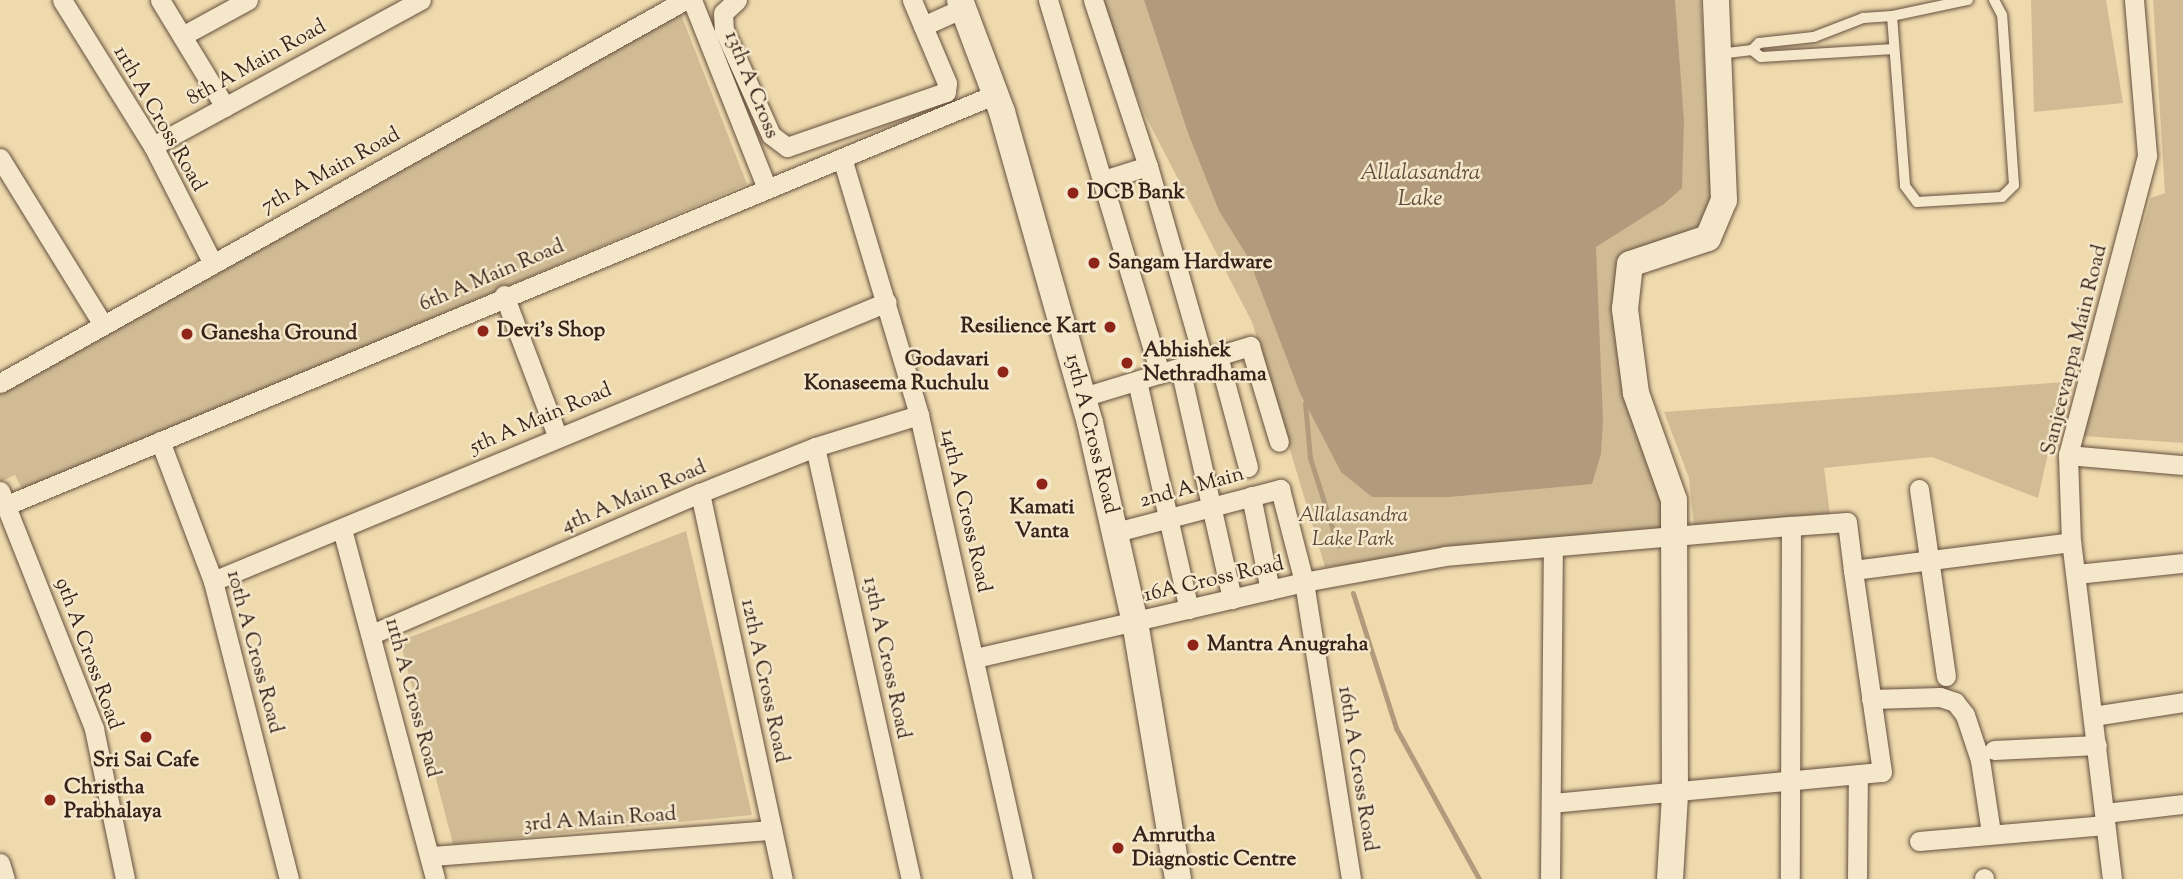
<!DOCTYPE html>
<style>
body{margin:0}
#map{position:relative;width:2183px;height:879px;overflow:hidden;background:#efdaae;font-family:"Sorts Mill Goudy",serif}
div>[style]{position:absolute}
.green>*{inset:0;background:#d0bb95}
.water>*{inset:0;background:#b19b7c}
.stream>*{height:5px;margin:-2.5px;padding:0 2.5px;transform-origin:2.5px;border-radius:2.5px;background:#b19b7c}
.roads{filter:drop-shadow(0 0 2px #66503f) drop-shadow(0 0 2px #66503f)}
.lane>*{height:10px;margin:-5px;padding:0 5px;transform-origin:5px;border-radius:5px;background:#f5e7ca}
.street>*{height:19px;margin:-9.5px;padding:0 9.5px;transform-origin:9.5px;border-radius:9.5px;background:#f5e7ca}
.secondary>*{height:26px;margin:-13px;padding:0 13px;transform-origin:13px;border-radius:13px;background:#f5e7ca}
.dots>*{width:19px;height:19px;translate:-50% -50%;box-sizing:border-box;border:4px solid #f5e7ca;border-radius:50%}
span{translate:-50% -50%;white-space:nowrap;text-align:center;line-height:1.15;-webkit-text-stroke:5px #f5e7ca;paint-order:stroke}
.street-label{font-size:21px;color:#38221a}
.poi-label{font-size:21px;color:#38221a;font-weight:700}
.left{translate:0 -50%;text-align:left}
.right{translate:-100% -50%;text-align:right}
.park-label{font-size:21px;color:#5e4839;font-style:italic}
.water-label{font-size:23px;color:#624c3c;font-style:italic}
</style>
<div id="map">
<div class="green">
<i style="clip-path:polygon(1097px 0,1701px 0,1712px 198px,1703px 230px,1619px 259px,1663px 495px,1664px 528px,1325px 567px,1252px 322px,1146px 117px)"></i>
<i style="clip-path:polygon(2031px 0,2106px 0,2123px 103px,2034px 112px)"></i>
<i style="clip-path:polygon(2153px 0,2183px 0,2183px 443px,2083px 436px,2151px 198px,2165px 193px)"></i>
<i style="clip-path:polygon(680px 12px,747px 184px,24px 493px,15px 475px,0 482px,0 389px)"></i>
<i style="clip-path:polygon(2064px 382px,2038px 498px,1932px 457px,1824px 468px,1830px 514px,1694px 527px,1689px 478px,1664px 412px)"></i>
<i style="clip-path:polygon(686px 531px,752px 815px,453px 844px,400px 641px)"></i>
</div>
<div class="water">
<i style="clip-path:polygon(1144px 0,1675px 0,1684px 121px,1682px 188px,1664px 204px,1596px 247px,1603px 420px,1601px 454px,1592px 484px,1449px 497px,1372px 497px,1341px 472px,1300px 393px,1248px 257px,1219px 211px,1188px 133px)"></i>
</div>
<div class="stream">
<i style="left:1305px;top:403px;width:55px;rotate:84.8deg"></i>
<i style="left:1310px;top:458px;width:92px;rotate:72.3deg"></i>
<i style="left:1353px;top:593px;width:142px;rotate:72.3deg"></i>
<i style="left:1396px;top:728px;width:172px;rotate:61.2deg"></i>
</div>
<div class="roads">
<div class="lane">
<i style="left:1968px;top:0;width:78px;rotate:168.1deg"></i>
<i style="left:1892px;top:16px;width:170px;rotate:85.6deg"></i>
<i style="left:1905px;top:186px;width:20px;rotate:53deg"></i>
<i style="left:1917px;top:202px;width:85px;rotate:-3.4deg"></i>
<i style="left:2002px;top:197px;width:17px;rotate:-45deg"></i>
<i style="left:2014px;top:185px;width:170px;rotate:-94deg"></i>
<i style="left:2002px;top:15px;width:17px;rotate:-118deg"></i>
<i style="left:1752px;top:50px;width:11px;rotate:38deg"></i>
<i style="left:1761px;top:57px;width:133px;rotate:-3.4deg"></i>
<i style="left:1719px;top:54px;width:33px;rotate:-7deg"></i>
<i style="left:1752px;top:50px;width:10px;rotate:-45deg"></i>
<i style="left:1759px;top:43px;width:55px;rotate:-6.2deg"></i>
<i style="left:1814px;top:37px;width:53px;rotate:-21.2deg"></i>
<i style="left:1863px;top:18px;width:29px;rotate:-4deg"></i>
</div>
<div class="street">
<i style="left:62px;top:0;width:172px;rotate:58.1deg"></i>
<i style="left:153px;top:146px;width:132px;rotate:63deg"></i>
<i style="left:160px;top:0;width:125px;rotate:58.7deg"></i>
<i style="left:692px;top:0;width:202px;rotate:68.3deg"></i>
<i style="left:737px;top:0;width:19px;rotate:137deg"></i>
<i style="left:723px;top:13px;width:17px;rotate:87deg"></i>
<i style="left:724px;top:30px;width:115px;rotate:65.9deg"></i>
<i style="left:771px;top:135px;width:20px;rotate:37deg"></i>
<i style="left:787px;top:147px;width:168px;rotate:-19.1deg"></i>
<i style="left:946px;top:92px;width:9px;rotate:-84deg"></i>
<i style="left:947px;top:83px;width:90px;rotate:-112.9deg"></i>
<i style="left:1048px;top:0;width:390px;rotate:73.3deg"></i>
<i style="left:1093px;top:0;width:175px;rotate:71.7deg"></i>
<i style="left:1148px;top:166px;width:203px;rotate:74deg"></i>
<i style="left:923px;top:26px;width:44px;rotate:-24.2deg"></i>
<i style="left:182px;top:36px;width:75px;rotate:-28.6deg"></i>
<i style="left:153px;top:146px;width:305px;rotate:-28.6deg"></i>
<i style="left:0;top:158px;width:196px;rotate:58.3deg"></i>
<i style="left:842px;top:158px;width:268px;rotate:73.3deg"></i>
<i style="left:919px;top:415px;width:476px;rotate:77.4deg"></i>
<i style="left:1103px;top:180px;width:47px;rotate:-17.3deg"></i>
<i style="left:504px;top:295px;width:150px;rotate:69.3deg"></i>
<i style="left:1218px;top:356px;width:115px;rotate:74.9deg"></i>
<i style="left:1180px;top:368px;width:237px;rotate:77.3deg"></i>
<i style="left:1137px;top:381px;width:234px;rotate:77.2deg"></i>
<i style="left:0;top:383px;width:785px;rotate:-29.21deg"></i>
<i style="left:1083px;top:397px;width:175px;rotate:-17deg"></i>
<i style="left:1250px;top:346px;width:100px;rotate:73.2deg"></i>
<i style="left:160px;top:441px;width:150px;rotate:69.3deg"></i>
<i style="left:213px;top:581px;width:308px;rotate:75.7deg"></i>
<i style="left:815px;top:447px;width:443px;rotate:77.5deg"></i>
<i style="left:2068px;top:455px;width:115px;rotate:5deg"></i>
<i style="left:1919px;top:489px;width:189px;rotate:81.8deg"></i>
<i style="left:0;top:491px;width:256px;rotate:68.4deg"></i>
<i style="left:94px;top:729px;width:153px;rotate:78.3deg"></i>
<i style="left:700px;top:493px;width:395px;rotate:77.9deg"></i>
<i style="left:1251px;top:496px;width:96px;rotate:78.6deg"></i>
<i style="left:7px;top:505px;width:1071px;rotate:-22.57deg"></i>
<i style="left:1791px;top:526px;width:56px;rotate:-4.1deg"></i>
<i style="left:1847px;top:522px;width:48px;rotate:82.9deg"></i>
<i style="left:342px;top:529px;width:362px;rotate:75.1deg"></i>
<i style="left:1116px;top:532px;width:170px;rotate:-14.7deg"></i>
<i style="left:1280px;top:489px;width:96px;rotate:75.5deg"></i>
<i style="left:1304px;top:582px;width:301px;rotate:81deg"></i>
<i style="left:2076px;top:574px;width:108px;rotate:-5.9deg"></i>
<i style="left:213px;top:581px;width:729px;rotate:-22.49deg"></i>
<i style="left:372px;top:634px;width:357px;rotate:-23.3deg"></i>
<i style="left:700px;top:493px;width:124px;rotate:-21.8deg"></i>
<i style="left:815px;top:447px;width:109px;rotate:-17.1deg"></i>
<i style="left:975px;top:658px;width:338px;rotate:-13deg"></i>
<i style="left:1304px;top:582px;width:143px;rotate:-10.4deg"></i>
<i style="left:1445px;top:556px;width:347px;rotate:-5deg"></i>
<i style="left:1791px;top:526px;width:353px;rotate:90.2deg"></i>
<i style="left:1871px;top:699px;width:69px;rotate:-1.7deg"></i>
<i style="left:1940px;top:697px;width:16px;rotate:18deg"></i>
<i style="left:1955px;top:702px;width:16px;rotate:52deg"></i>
<i style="left:1965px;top:715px;width:47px;rotate:71.6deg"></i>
<i style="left:1980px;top:760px;width:74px;rotate:81.4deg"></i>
<i style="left:2093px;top:716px;width:91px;rotate:-8.8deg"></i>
<i style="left:1994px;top:750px;width:103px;rotate:-2.8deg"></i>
<i style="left:1552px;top:803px;width:331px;rotate:-5.4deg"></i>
<i style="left:1882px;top:772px;width:204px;rotate:-98.2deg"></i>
<i style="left:1853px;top:570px;width:220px;rotate:-7.3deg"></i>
<i style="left:2105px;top:813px;width:79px;rotate:-6.6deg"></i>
<i style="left:1919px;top:841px;width:187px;rotate:-4.9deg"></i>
<i style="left:432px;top:856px;width:341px;rotate:-4.4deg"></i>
<i style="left:0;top:863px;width:17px;rotate:73deg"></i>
<i style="left:1984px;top:878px;width:1px;rotate:90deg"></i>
<i style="left:1550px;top:879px;width:330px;rotate:-89.5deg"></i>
<i style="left:1857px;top:879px;width:105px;rotate:-89.5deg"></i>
<i style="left:2112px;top:879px;width:339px;rotate:-96.9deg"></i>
<i style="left:2071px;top:542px;width:87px;rotate:-92deg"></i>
<i style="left:2068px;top:455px;width:310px;rotate:-75.2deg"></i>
<i style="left:2147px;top:155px;width:156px;rotate:-94.8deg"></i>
</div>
<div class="secondary">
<i style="left:960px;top:0;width:120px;rotate:69.4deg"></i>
<i style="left:1002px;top:112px;width:323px;rotate:74.2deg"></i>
<i style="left:1090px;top:423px;width:204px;rotate:77.3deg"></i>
<i style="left:1135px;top:622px;width:261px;rotate:80.5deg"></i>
<i style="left:1670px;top:879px;width:85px;rotate:-86.6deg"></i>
<i style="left:1675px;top:794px;width:294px;rotate:-90.2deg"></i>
<i style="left:1674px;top:500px;width:114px;rotate:-109.6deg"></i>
<i style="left:1636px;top:393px;width:85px;rotate:-97.5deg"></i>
<i style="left:1625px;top:309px;width:45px;rotate:-83.7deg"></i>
<i style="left:1630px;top:264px;width:82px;rotate:-18.4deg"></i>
<i style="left:1708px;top:238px;width:41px;rotate:-67.2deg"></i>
<i style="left:1724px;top:200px;width:200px;rotate:-92.3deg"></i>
</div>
</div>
<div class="dots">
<i style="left:1073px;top:193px;background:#8f2418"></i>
<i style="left:1094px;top:263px;background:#8f2418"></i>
<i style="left:1110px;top:327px;background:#8f2418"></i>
<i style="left:483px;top:331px;background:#8f2418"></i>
<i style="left:187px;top:334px;background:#8f2418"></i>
<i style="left:1127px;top:363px;background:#8f2418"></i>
<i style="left:1003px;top:372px;background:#8f2418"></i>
<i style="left:1042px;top:484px;background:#8f2418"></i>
<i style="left:1193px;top:645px;background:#8f2418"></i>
<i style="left:146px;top:737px;background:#8f2418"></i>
<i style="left:50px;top:800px;background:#8f2418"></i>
<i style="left:1118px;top:848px;background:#8f2418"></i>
</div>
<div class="street-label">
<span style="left:257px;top:63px;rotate:-29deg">8th A Main Road</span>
<span style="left:751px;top:85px;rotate:68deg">13th A Cross</span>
<span style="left:159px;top:119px;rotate:60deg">11th A Cross Road</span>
<span style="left:331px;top:171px;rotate:-29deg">7th A Main Road</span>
<span style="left:492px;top:276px;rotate:-23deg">6th A Main Road</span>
<span style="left:2075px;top:350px;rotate:-76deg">Sanjeevappa Main Road</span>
<span style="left:541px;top:419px;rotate:-23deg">5th A Main Road</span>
<span style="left:1091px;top:434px;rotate:76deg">15th A Cross Road</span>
<span style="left:1192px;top:488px;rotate:-15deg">2nd A Main</span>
<span style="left:634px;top:497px;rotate:-23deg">4th A Main Road</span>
<span style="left:965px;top:511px;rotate:77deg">14th A Cross Road</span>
<span style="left:1214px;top:580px;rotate:-13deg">16A Cross Road</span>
<span style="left:254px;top:652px;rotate:75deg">10th A Cross Road</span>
<span style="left:88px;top:654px;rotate:70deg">9th A Cross Road</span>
<span style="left:886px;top:658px;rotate:78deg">13th A Cross Road</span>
<span style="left:764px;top:681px;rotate:78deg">12th A Cross Road</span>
<span style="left:412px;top:698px;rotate:75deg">11th A Cross Road</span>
<span style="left:1357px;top:769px;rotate:81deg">16th A Cross Road</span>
<span style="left:600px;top:820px;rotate:-4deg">3rd A Main Road</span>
</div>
<div class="poi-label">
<span class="left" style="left:1087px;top:193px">DCB Bank</span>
<span class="left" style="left:1108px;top:263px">Sangam Hardware</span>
<span class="right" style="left:1096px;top:327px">Resilience Kart</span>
<span class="left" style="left:497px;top:331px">Devi's Shop</span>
<span class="left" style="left:201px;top:334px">Ganesha Ground</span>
<span class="left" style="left:1143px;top:363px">Abhishek<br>Nethradhama</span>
<span class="right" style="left:989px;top:372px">Godavari<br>Konaseema Ruchulu</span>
<span style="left:1042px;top:520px">Kamati<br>Vanta</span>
<span class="left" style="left:1207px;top:645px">Mantra Anugraha</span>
<span style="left:146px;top:761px">Sri Sai Cafe</span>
<span class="left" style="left:64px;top:800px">Christha<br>Prabhalaya</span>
<span class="left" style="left:1132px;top:848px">Amrutha<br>Diagnostic Centre</span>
</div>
<div class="park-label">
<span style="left:1353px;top:528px">Allalasandra<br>Lake Park</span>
</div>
<div class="water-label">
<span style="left:1420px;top:187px">Allalasandra<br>Lake</span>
</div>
</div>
